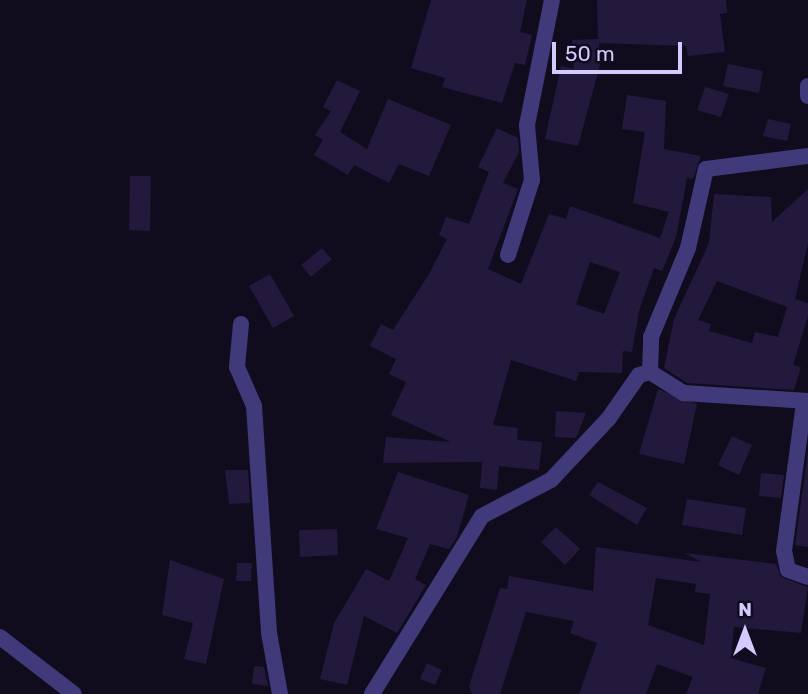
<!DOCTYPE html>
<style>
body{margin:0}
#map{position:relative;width:808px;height:694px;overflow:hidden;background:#100c1d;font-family:Rubik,sans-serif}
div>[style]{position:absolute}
.building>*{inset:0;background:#23193d}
.street>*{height:16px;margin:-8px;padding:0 8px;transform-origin:8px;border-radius:8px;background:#40397a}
span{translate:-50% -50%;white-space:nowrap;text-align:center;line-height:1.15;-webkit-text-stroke:5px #100c1d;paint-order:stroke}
.north{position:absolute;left:710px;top:596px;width:70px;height:70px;-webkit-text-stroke:5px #100c1d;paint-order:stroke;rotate:0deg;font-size:19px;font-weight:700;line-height:28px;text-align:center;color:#d4cafd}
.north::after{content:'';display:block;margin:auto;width:24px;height:32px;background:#d4cafd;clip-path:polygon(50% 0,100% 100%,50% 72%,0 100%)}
.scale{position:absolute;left:552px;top:42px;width:130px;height:32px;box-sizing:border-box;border:4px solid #d4cafd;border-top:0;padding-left:9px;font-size:21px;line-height:24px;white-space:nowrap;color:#d4cafd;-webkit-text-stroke:5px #100c1d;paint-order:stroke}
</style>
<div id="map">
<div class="building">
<i style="clip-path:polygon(431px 0,527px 0,520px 32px,532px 35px,525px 65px,515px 63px,502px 103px,442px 87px,445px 78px,411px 68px)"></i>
<i style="clip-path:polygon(597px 0,726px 0,727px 13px,720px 14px,725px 52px,688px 56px,686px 46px,599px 43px,600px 65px,578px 146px,545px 139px,561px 66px,574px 69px,572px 40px,598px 39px)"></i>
<i style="clip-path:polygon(728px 64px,763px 71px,759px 93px,723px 86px)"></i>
<i style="clip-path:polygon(337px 80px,360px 91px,340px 132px,367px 149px,388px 99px,451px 125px,429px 176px,399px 164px,389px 183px,354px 165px,348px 175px,314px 155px,323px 140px,315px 135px,331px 111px,323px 107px)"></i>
<i style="clip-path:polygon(705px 87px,729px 94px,721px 117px,697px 110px)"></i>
<i style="clip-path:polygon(evenodd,627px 95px,666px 101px,664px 149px,701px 156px,693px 179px,687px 178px,676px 237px,662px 271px,654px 268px,639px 311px,632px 352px,623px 351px,622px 373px,579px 372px,576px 381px,511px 360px,493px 425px,518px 428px,517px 440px,542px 442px,539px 470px,499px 466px,497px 490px,480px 488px,482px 462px,383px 463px,386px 437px,451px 442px,391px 415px,406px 382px,389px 374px,396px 359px,370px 346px,381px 324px,393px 330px,429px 274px,447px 239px,439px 235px,446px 217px,469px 224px,489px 172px,478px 167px,497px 128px,518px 138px,519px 152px,503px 183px,518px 189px,488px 269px,521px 284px,549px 214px,566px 219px,570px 206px,660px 238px,669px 212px,633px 203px,645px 132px,622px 129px,627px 95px,590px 262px,620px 272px,604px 314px,576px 304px,590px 262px)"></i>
<i style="clip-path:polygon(768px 119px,791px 124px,787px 141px,763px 136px)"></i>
<i style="clip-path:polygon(130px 176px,151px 176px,150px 231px,129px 230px)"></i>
<i style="clip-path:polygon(evenodd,808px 189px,808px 243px,795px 299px,808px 303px,808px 316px,793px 365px,801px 367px,794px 390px,687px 383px,664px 368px,674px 319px,709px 243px,714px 194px,771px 197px,772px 222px,808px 189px,717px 281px,787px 307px,778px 337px,755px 332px,752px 343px,709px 331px,711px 324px,698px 320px,717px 281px)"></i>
<i style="clip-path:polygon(322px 248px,332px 259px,311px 277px,301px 265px)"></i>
<i style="clip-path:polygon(270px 274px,294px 316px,273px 328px,249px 286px)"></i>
<i style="clip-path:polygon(658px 389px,697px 404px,684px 464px,639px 454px)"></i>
<i style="clip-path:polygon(556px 411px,586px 413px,576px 438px,555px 437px)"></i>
<i style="clip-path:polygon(732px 436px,752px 445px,739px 475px,718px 465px)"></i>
<i style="clip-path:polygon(808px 452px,808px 547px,795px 545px)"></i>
<i style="clip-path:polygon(225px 470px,248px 470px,250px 503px,229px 504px)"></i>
<i style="clip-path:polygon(398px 472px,469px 495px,457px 537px,449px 549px,430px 544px,415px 579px,426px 585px,397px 633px,364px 616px,347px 685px,320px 679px,334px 623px,366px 569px,389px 581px,408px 538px,376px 529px)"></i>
<i style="clip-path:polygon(761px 473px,784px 475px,781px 498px,759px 496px)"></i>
<i style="clip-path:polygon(598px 482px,647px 508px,637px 525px,589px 495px)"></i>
<i style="clip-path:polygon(687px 499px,746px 508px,742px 535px,682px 525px)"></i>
<i style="clip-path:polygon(556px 527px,580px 549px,565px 565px,541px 542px)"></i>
<i style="clip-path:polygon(337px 529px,338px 555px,300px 557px,299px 530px)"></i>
<i style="clip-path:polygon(evenodd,596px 547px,701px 562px,685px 553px,776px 564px,781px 577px,808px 587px,801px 633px,734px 627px,731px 658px,766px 668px,758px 694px,686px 694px,693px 677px,657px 664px,646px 694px,579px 694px,597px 643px,570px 633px,574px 621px,526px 612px,500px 694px,472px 694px,469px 686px,500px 588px,507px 589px,509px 576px,593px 591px,596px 547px,656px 578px,696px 584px,695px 592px,710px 594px,704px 645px,648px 625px,656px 578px)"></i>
<i style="clip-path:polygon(170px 560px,224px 579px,206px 664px,184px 659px,193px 623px,162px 615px)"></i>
<i style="clip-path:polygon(237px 563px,252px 563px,251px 581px,236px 581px)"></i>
<i style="clip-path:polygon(427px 663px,442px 670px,435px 685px,420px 679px)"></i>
<i style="clip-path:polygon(254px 666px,264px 667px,268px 686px,252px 684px)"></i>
</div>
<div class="street">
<i style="left:808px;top:86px;width:10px;rotate:90deg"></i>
<i style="left:508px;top:255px;width:79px;rotate:-72.3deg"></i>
<i style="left:532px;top:180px;width:55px;rotate:-95.2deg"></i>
<i style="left:527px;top:125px;width:127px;rotate:-78.7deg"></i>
<i style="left:241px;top:324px;width:43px;rotate:95.3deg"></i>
<i style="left:237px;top:367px;width:43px;rotate:66.4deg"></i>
<i style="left:254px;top:406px;width:227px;rotate:86.2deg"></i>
<i style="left:269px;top:633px;width:62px;rotate:79.8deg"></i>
<i style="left:650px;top:372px;width:40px;rotate:32deg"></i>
<i style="left:684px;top:393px;width:124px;rotate:3.7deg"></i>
<i style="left:804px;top:403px;width:149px;rotate:97.7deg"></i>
<i style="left:784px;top:551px;width:19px;rotate:78deg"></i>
<i style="left:788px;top:570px;width:21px;rotate:19deg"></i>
<i style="left:0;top:637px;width:93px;rotate:37.6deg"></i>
<i style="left:372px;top:694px;width:209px;rotate:-58.3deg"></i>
<i style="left:482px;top:516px;width:78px;rotate:-27.6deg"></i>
<i style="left:551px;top:480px;width:85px;rotate:-46.9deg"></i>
<i style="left:609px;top:418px;width:52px;rotate:-55.1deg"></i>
<i style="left:639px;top:375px;width:11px;rotate:-15deg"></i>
<i style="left:650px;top:372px;width:35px;rotate:-88deg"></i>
<i style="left:651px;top:337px;width:96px;rotate:-67.4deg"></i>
<i style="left:688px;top:248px;width:81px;rotate:-77.2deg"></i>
<i style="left:706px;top:169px;width:103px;rotate:-7.3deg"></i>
</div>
<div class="north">N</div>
<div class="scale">50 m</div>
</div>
